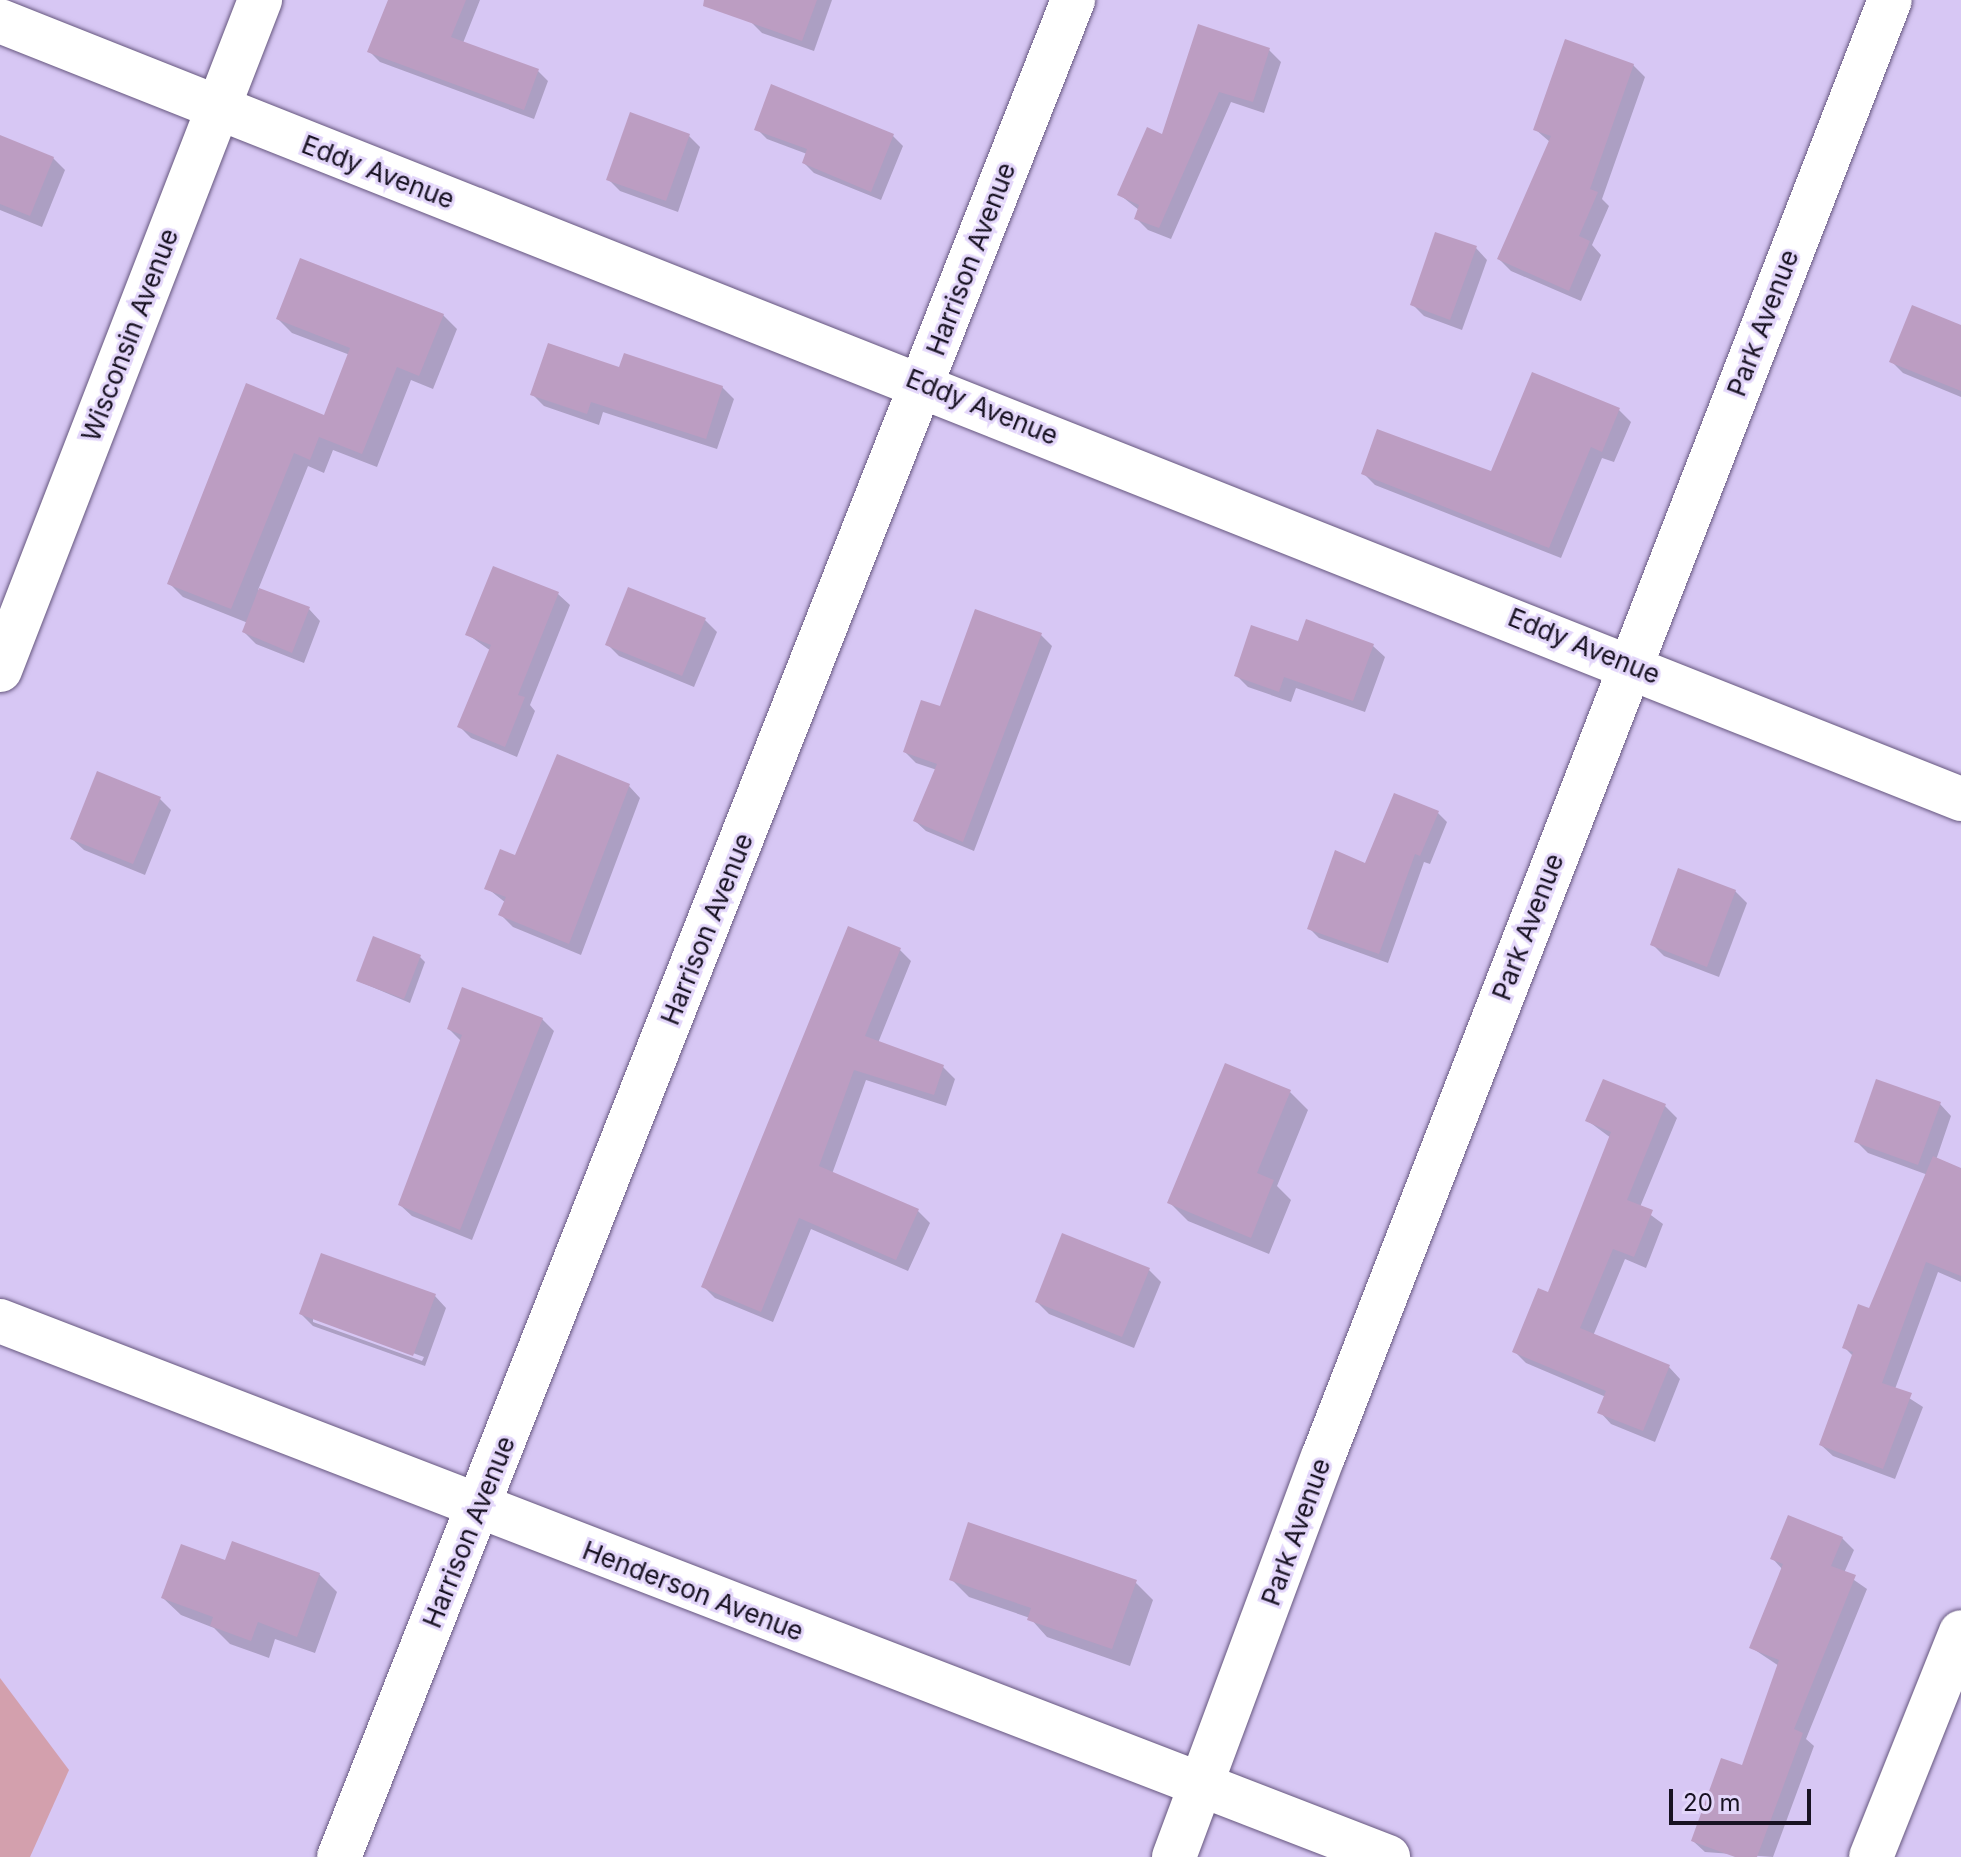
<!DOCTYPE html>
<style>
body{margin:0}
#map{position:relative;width:1961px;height:1857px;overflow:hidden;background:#d7c7f4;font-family:Inter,sans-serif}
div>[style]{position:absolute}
.green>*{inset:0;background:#d3a0ad}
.shadow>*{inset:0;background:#0003}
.building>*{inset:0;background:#bc9dc2}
.roads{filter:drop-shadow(0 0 2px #66577e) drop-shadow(0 0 2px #66577e)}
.minor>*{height:44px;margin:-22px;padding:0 22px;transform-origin:22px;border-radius:22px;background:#fff}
.tertiary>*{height:44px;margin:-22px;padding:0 22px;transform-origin:22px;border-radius:22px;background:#fff}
span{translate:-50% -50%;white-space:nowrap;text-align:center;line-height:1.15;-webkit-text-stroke:6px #e3d6fa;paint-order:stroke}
.street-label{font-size:26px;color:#181222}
.scale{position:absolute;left:1669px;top:1789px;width:142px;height:36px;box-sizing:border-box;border:4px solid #181222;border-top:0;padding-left:10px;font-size:24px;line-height:28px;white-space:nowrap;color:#181222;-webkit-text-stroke:6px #e3d6fa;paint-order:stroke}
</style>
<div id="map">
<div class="green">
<i style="clip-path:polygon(0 1678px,69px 1770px,30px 1857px,0 1857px)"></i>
</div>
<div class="shadow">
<i style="clip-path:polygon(391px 0,480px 0,463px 43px,538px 71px,548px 81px,534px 119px,380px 62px,370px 52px)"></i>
<i style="clip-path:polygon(758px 0,832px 0,814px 51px,762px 33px,750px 21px)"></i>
<i style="clip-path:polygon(1269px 50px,1281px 62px,1264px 113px,1231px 102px,1171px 239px,1148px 230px,1136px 218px,1139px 210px,1120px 195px,1163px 137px)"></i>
<i style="clip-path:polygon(1633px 65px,1645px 77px,1602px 199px,1609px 206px,1592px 245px,1601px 255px,1581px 301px,1511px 271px,1499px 259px,1550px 142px,1536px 130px)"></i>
<i style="clip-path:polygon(757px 129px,893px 136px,903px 146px,881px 200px,814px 173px,804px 163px,807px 154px,767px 139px)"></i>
<i style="clip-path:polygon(688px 135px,700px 147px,678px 212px,620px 191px,608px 179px)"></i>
<i style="clip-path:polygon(0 137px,53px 158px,65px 170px,42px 227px,0 210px)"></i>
<i style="clip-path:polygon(1476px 248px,1487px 260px,1462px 330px,1424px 316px,1412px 304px)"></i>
<i style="clip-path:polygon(443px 315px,457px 329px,433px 389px,411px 380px,377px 467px,333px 450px,324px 473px,308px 466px,258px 590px,309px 609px,320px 621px,304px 663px,256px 644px,244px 632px,248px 623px,183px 597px,169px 583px,326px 418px,350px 355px,292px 333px,278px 319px)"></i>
<i style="clip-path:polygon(1961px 327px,1961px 397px,1903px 373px,1891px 361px)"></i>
<i style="clip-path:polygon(621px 370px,722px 387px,734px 399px,717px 449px,603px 412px,599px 425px,544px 406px,532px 394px)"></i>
<i style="clip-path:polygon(1619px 410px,1631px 422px,1614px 462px,1602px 458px,1561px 558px,1375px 485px,1363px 473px,1492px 473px)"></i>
<i style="clip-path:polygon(558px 594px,570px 605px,530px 705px,535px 711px,517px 757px,471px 738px,459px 726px,491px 651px,467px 634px)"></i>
<i style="clip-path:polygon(705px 620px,717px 632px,694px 687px,619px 656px,607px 644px)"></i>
<i style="clip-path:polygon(1041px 635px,1052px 646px,974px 851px,926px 831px,915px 821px,937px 770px,916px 763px,905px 752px,941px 709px)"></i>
<i style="clip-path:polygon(1299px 644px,1373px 646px,1385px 657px,1365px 712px,1296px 688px,1291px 702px,1248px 687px,1236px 675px)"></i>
<i style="clip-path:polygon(629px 786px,640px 798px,581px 955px,513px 927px,501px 915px,506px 903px,487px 888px,516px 858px)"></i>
<i style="clip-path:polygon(159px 798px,171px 810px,145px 875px,84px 850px,72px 839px)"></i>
<i style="clip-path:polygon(1438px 813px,1447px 822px,1430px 864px,1424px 862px,1388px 963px,1319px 938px,1309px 928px,1366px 865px)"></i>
<i style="clip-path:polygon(1735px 891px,1747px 903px,1719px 977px,1664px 956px,1652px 944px)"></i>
<i style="clip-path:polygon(899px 949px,911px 961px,878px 1043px,943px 1067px,955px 1079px,946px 1106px,866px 1080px,832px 1174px,918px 1211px,930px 1223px,908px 1271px,811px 1229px,773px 1322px,715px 1298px,703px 1286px)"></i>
<i style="clip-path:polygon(419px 956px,425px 962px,410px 1003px,358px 981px)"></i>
<i style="clip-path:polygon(542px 1019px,554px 1031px,472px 1240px,412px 1216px,400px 1205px,461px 1041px,449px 1029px)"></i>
<i style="clip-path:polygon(1290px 1092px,1308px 1110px,1277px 1186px,1291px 1200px,1269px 1254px,1188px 1221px,1170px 1203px)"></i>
<i style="clip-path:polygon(1940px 1104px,1951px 1116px,1936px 1160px,1961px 1170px,1961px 1282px,1938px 1272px,1895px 1389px,1923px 1407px,1895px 1479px,1833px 1456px,1821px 1445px,1854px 1357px,1844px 1347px,1871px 1311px,1928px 1175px,1868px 1153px,1856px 1141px)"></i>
<i style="clip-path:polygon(1665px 1106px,1677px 1118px,1640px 1207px,1663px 1224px,1646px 1268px,1625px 1259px,1593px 1336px,1669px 1367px,1680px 1379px,1655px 1442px,1611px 1424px,1600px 1412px,1606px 1397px,1526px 1363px,1514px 1351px,1549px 1294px,1611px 1138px,1588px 1121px)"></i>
<i style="clip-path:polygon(1149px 1270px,1161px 1282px,1134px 1348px,1049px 1314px,1037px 1302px)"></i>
<i style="clip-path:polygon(evenodd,435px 1296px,446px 1308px,425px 1366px,313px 1326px,301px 1314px,435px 1296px,313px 1317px,424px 1357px,422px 1361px,313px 1322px,313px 1317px)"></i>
<i style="clip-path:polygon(1842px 1538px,1854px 1550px,1844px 1573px,1867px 1589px,1806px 1739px,1814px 1746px,1773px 1857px,1705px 1852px,1693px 1841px,1743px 1768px,1779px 1666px,1752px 1648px,1783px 1570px,1773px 1559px)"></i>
<i style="clip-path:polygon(226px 1563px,319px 1574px,337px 1592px,315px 1653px,275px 1639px,269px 1658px,230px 1644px,214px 1628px,181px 1615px,163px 1598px)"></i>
<i style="clip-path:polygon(951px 1579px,1135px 1582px,1153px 1600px,1130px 1666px,1047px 1637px,1030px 1618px,969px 1597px)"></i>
</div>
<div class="building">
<i style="clip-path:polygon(388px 0,466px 0,451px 37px,539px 69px,524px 110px,367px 52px)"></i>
<i style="clip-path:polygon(704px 0,817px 0,802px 41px,703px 6px)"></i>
<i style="clip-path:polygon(1198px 24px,1270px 48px,1253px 102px,1219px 92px,1159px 228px,1134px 219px,1139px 205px,1117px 195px,1147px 127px,1162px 134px)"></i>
<i style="clip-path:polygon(1565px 39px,1634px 64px,1590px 189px,1598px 192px,1579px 236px,1590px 241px,1569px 291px,1497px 259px,1551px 136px,1533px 130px)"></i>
<i style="clip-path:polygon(771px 84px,894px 134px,871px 192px,802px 163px,807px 149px,754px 130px)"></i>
<i style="clip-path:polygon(630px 112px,690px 134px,666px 201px,606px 180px)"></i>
<i style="clip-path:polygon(0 135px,54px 157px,30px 216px,0 204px)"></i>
<i style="clip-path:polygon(1435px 232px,1477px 246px,1450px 320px,1410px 305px)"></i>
<i style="clip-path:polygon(300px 258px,444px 314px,419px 376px,397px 367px,362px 454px,319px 437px,310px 460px,294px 453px,231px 609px,167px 584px,246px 383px,324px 415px,350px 348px,276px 319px)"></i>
<i style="clip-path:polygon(1912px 305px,1961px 325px,1961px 391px,1889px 362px)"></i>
<i style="clip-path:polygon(548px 343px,619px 367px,624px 353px,723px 386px,706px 439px,591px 402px,587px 414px,530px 395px)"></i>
<i style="clip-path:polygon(1532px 372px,1620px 408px,1602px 452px,1591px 447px,1549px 548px,1361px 474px,1377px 429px,1491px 471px)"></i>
<i style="clip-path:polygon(493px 566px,559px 592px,518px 695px,525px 697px,505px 747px,457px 727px,491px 645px,465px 635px)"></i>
<i style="clip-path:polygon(628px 587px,706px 618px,682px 676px,605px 645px)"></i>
<i style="clip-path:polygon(259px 588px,310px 607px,292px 653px,242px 632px)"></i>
<i style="clip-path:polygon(975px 609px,1042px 633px,963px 842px,913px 821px,937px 764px,903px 752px,921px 700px,940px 706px)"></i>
<i style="clip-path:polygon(1306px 619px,1374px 644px,1353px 701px,1284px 677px,1279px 692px,1234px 676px,1251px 625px,1298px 641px)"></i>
<i style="clip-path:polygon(557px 754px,630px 784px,569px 944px,498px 915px,506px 897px,484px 889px,500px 849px,515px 855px)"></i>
<i style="clip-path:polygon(97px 771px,161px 797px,133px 864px,70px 839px)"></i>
<i style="clip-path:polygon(1394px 793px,1439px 811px,1420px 856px,1415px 854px,1379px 954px,1307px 929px,1335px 850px,1365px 863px)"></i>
<i style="clip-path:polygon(1678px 868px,1736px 890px,1707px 967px,1650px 945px)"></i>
<i style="clip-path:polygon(848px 926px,901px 948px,865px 1036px,944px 1065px,934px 1095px,854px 1070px,819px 1166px,919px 1209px,896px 1260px,799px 1218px,761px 1312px,701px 1287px)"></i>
<i style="clip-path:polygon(373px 936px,421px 955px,404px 999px,356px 981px)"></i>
<i style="clip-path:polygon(462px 987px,543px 1018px,460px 1230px,398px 1205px,462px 1035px,447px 1029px)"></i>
<i style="clip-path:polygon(1225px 1063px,1291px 1090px,1257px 1173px,1274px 1180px,1251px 1238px,1167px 1203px)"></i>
<i style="clip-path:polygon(1603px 1079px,1666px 1104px,1627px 1200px,1653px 1210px,1634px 1257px,1613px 1249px,1580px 1328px,1670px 1365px,1643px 1431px,1597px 1413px,1606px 1391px,1512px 1352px,1538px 1288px,1548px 1292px,1611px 1132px,1585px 1121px)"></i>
<i style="clip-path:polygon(1876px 1079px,1941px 1102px,1918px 1165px,1854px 1142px)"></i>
<i style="clip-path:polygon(1933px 1156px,1961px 1168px,1961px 1276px,1926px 1262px,1882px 1383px,1912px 1393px,1883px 1469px,1819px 1445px,1853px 1352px,1842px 1348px,1858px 1304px,1869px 1308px)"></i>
<i style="clip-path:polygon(1062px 1233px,1150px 1268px,1122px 1337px,1035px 1302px)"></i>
<i style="clip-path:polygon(321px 1253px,436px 1294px,413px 1356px,299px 1314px)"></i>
<i style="clip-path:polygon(1788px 1515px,1843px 1537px,1831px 1566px,1856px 1575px,1794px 1729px,1803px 1733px,1757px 1857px,1735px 1857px,1691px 1841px,1721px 1758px,1742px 1765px,1779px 1660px,1749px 1648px,1783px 1564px,1770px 1559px)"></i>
<i style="clip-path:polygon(968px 1522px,1137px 1580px,1112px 1649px,1027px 1620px,1031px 1608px,949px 1580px)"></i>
<i style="clip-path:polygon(232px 1541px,320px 1573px,297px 1637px,258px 1622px,251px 1641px,210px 1626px,213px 1617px,161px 1598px,181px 1544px,225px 1560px)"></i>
</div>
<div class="roads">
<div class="minor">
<i style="left:0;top:21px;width:2110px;rotate:21.64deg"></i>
<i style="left:0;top:670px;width:719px;rotate:-68.79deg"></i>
<i style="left:0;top:1321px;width:1488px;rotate:21.11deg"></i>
<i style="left:339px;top:1857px;width:1997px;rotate:-68.43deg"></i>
<i style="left:1871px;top:1857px;width:242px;rotate:-68.2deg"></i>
</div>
<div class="tertiary">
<i style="left:1174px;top:1857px;width:427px;rotate:-69.6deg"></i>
<i style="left:1323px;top:1457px;width:1563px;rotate:-68.74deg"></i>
</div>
</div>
<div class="street-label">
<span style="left:378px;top:172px;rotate:21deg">Eddy Avenue</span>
<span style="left:971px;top:259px;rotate:-69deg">Harrison Avenue</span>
<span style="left:1763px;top:323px;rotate:-69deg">Park Avenue</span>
<span style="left:130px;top:335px;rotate:-69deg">Wisconsin Avenue</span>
<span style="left:982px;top:407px;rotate:22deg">Eddy Avenue</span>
<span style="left:1584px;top:646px;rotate:22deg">Eddy Avenue</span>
<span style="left:1528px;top:927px;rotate:-69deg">Park Avenue</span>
<span style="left:707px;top:929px;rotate:-68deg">Harrison Avenue</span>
<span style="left:469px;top:1532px;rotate:-68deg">Harrison Avenue</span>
<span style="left:1296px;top:1532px;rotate:-70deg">Park Avenue</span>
<span style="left:693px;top:1591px;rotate:21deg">Henderson Avenue</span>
</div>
<div class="scale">20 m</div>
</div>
